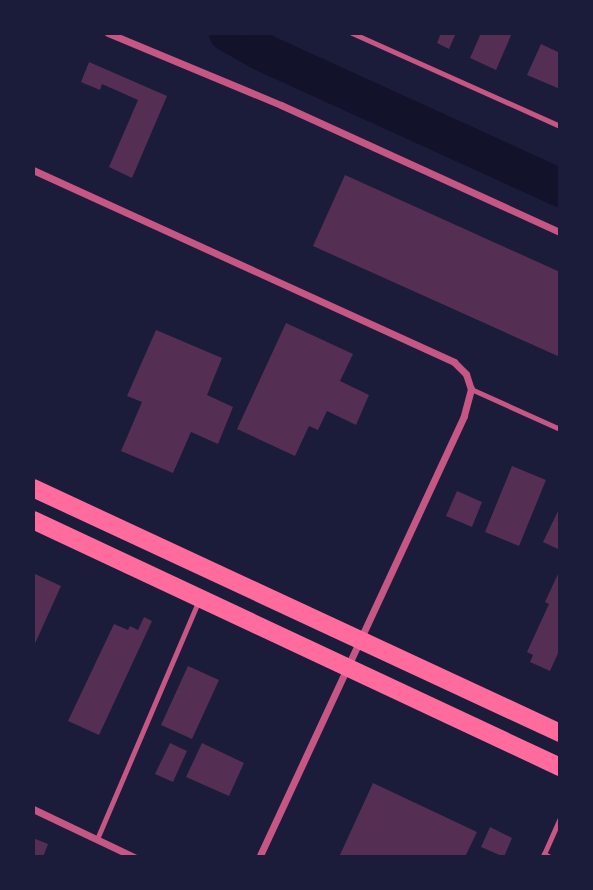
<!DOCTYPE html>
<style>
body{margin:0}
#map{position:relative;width:593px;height:890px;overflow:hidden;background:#1b1b3a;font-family:Georgia,serif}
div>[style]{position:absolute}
.river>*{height:38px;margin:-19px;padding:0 19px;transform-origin:19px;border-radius:19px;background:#12122b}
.building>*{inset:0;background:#542f53}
.service>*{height:5px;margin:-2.5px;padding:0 2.5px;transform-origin:2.5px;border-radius:2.5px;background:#c65784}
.minor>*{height:7px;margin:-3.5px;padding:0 3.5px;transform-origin:3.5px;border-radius:3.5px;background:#c65784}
.primary>*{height:18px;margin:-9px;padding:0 9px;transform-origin:9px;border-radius:9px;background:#ff6b9d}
span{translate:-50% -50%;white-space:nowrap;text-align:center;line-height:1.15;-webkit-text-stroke:7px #1b1b3a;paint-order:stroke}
.frame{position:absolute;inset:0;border:35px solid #1b1b3a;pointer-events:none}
</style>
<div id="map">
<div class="river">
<i style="left:228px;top:33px;width:37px;rotate:29deg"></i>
<i style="left:260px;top:51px;width:330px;rotate:24.5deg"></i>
</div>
<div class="building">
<i style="clip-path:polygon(441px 33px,456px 33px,449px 49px,437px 43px)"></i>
<i style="clip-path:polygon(481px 33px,512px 33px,496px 70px,470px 58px)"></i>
<i style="clip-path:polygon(541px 44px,560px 53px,560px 89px,527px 75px)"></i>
<i style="clip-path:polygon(89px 62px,167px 96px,132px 178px,109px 167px,138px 100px,102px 84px,100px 90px,81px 82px)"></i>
<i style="clip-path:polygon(345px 175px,560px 272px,560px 357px,313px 246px)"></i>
<i style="clip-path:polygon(286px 323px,353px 354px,340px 381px,369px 395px,356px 425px,327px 411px,318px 430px,309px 426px,295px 456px,237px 429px)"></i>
<i style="clip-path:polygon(156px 330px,222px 358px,207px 395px,233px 407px,218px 444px,191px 432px,173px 473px,121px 451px,142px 402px,127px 396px)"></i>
<i style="clip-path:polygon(512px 466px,546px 480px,519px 546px,485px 532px)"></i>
<i style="clip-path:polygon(457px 491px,482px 502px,472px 527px,446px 516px)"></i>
<i style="clip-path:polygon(560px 507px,560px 550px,543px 542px)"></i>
<i style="clip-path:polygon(33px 573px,61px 586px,33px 648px)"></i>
<i style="clip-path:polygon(558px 574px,560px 649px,550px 671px,530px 662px,533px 655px,527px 652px,549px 604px,545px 602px)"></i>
<i style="clip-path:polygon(144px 617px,152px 621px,99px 735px,68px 721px,114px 624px,128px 630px,130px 626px,138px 630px)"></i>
<i style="clip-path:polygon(188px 666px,219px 680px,192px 739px,161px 725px)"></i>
<i style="clip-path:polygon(170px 743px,187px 751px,173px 782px,155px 774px)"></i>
<i style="clip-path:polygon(202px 743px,244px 763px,229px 796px,186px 777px)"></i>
<i style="clip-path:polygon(373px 783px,477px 832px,465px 857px,339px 857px)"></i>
<i style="clip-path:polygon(490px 827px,512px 838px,504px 857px,481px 847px)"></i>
<i style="clip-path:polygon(33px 838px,48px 844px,43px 857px,33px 857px)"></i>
</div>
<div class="service">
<i style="left:352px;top:33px;width:228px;rotate:24.1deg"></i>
<i style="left:471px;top:389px;width:98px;rotate:24.2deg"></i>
<i style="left:97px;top:839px;width:260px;rotate:-66.9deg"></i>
<i style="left:550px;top:857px;width:7px;rotate:-153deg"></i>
<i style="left:544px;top:854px;width:39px;rotate:-66deg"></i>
</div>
<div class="minor">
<i style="left:108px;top:33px;width:187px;rotate:22.6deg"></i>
<i style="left:281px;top:105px;width:307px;rotate:24.5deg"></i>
<i style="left:33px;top:170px;width:463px;rotate:24.5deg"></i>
<i style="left:454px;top:362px;width:17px;rotate:45deg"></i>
<i style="left:466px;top:374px;width:16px;rotate:72deg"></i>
<i style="left:471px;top:389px;width:28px;rotate:105deg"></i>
<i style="left:464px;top:416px;width:486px;rotate:114.9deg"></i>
<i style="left:33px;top:809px;width:112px;rotate:25.4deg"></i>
</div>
<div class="primary">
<i style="left:33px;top:488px;width:581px;rotate:24.93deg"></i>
<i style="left:33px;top:520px;width:582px;rotate:25.11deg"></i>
</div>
<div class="frame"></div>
</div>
